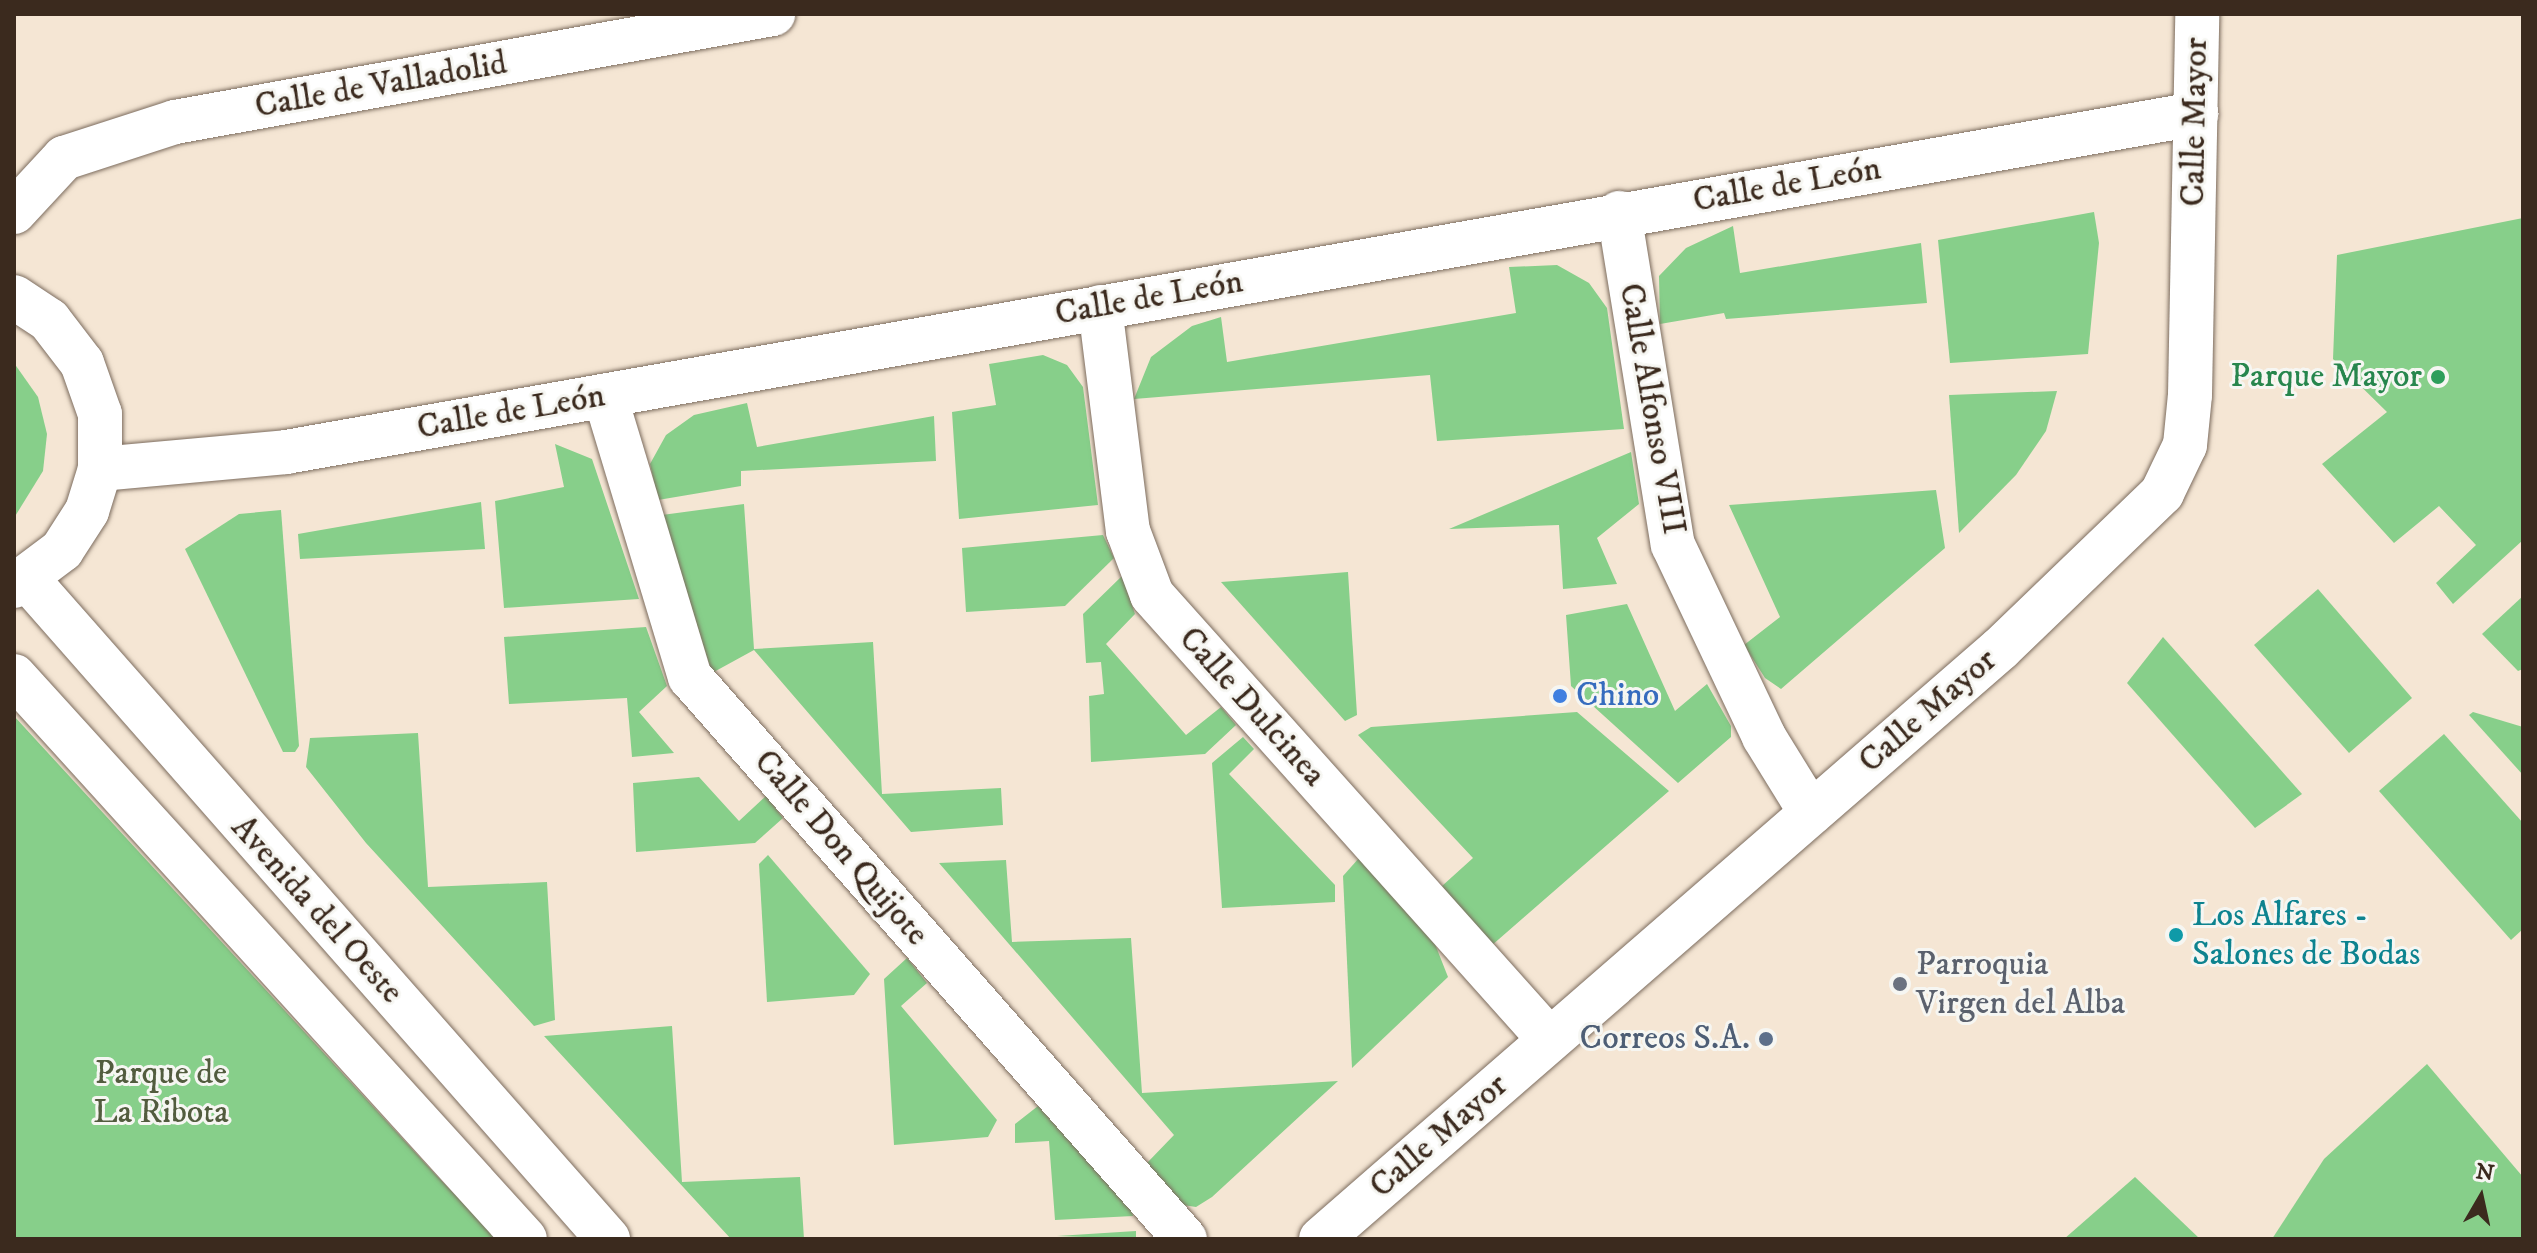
<!DOCTYPE html>
<meta charset="utf-8">
<style>
body{margin:0}
#map{position:relative;width:2537px;height:1253px;overflow:hidden;background:#f5e6d4;font-family:"IM FELL DW Pica",serif}
div>[style]{position:absolute}
.green>*{inset:0;background:#87cf8a}
.roads{filter:drop-shadow(0 0 2px #7c6c5e) drop-shadow(0 0 2px #7c6c5e)}
.street>*{height:44px;margin:-22px;padding:0 22px;transform-origin:22px;border-radius:22px;background:#fff}
.dots>*{width:22px;height:22px;translate:-50% -50%;box-sizing:border-box;border:4px solid #f6f6f2;border-radius:50%}
span{translate:-50% -50%;white-space:nowrap;text-align:center;line-height:1.15;-webkit-text-stroke:6px #f6f6f2;paint-order:stroke}
.street-label{font-size:34px;color:#3b2a1e}
.leisure-label{font-size:34px;color:#27864d}
.right{translate:-100% -50%;text-align:right}
.shop-label{font-size:34px;color:#366cbe}
.left{translate:0 -50%;text-align:left}
.culture-label{font-size:34px;color:#0d838f}
.worship-label{font-size:34px;color:#5b616d}
.service-label{font-size:34px;color:#4e5e75}
.park-label{font-size:34px;color:#525c3e}
.frame{position:absolute;inset:0;border:16px solid #3b2a1e;pointer-events:none}
.north{position:absolute;left:2441px;top:1157px;width:80px;height:80px;-webkit-text-stroke:6px #f6f6f2;paint-order:stroke;rotate:9deg;font-size:22px;font-weight:700;line-height:32px;text-align:center;color:#3b2a1e}
.north::after{content:'';display:block;margin:auto;width:28px;height:36px;background:#3b2a1e;clip-path:polygon(50% 0,100% 100%,50% 72%,0 100%)}
</style>
<div id="map">
<div class="green">
<i style="clip-path:polygon(2094px 212px,2099px 243px,2088px 354px,1950px 363px,1938px 240px)"></i>
<i style="clip-path:polygon(2523px 218px,2523px 540px,2453px 604px,2436px 583px,2476px 545px,2439px 506px,2394px 543px,2322px 464px,2387px 412px,2333px 359px,2337px 255px)"></i>
<i style="clip-path:polygon(1733px 226px,1740px 273px,1921px 243px,1927px 303px,1726px 319px,1724px 313px,1660px 324px,1659px 276px,1686px 248px)"></i>
<i style="clip-path:polygon(1557px 265px,1589px 283px,1607px 308px,1624px 429px,1437px 441px,1430px 375px,1134px 399px,1151px 357px,1192px 326px,1221px 317px,1227px 362px,1516px 313px,1509px 267px)"></i>
<i style="clip-path:polygon(1043px 355px,1067px 365px,1083px 387px,1098px 505px,959px 519px,952px 412px,996px 405px,989px 364px)"></i>
<i style="clip-path:polygon(14px 363px,38px 397px,47px 434px,43px 471px,14px 518px)"></i>
<i style="clip-path:polygon(2057px 391px,2046px 431px,2016px 475px,1959px 533px,1949px 395px)"></i>
<i style="clip-path:polygon(747px 403px,757px 447px,934px 416px,936px 461px,741px 471px,741px 486px,658px 500px,650px 464px,666px 435px,694px 415px)"></i>
<i style="clip-path:polygon(555px 444px,592px 459px,639px 599px,504px 608px,495px 501px,564px 487px)"></i>
<i style="clip-path:polygon(1631px 452px,1639px 504px,1597px 538px,1617px 584px,1563px 589px,1559px 525px,1449px 529px)"></i>
<i style="clip-path:polygon(1936px 490px,1945px 548px,1781px 689px,1765px 678px,1744px 645px,1780px 617px,1729px 505px)"></i>
<i style="clip-path:polygon(481px 502px,485px 549px,300px 559px,298px 534px)"></i>
<i style="clip-path:polygon(744px 504px,754px 649px,873px 642px,882px 794px,1001px 788px,1003px 825px,911px 832px,754px 650px,712px 673px,662px 515px)"></i>
<i style="clip-path:polygon(281px 510px,299px 746px,295px 752px,283px 752px,185px 549px,239px 514px)"></i>
<i style="clip-path:polygon(1103px 535px,1114px 558px,1065px 606px,966px 612px,962px 548px)"></i>
<i style="clip-path:polygon(1348px 572px,1357px 715px,1345px 721px,1221px 582px)"></i>
<i style="clip-path:polygon(1122px 576px,1135px 614px,1106px 644px,1186px 735px,1221px 707px,1236px 725px,1205px 754px,1091px 762px,1089px 696px,1104px 694px,1101px 662px,1086px 663px,1083px 614px)"></i>
<i style="clip-path:polygon(2318px 589px,2412px 698px,2349px 753px,2254px 645px)"></i>
<i style="clip-path:polygon(2523px 596px,2523px 669px,2518px 671px,2482px 634px)"></i>
<i style="clip-path:polygon(1627px 604px,1675px 711px,1707px 684px,1731px 726px,1731px 737px,1678px 783px,1571px 686px,1566px 615px)"></i>
<i style="clip-path:polygon(646px 627px,667px 686px,639px 712px,674px 753px,632px 757px,627px 698px,509px 704px,504px 637px)"></i>
<i style="clip-path:polygon(2163px 637px,2302px 794px,2255px 828px,2127px 683px)"></i>
<i style="clip-path:polygon(1577px 712px,1669px 791px,1491px 946px,1442px 886px,1473px 858px,1358px 735px,1371px 727px)"></i>
<i style="clip-path:polygon(2473px 712px,2523px 727px,2523px 775px,2469px 715px)"></i>
<i style="clip-path:polygon(14px 716px,435px 1174px,498px 1239px,14px 1239px)"></i>
<i style="clip-path:polygon(418px 733px,428px 887px,547px 882px,555px 1020px,534px 1026px,366px 843px,306px 767px,310px 738px)"></i>
<i style="clip-path:polygon(2444px 734px,2523px 823px,2523px 929px,2511px 940px,2379px 791px)"></i>
<i style="clip-path:polygon(1243px 737px,1254px 749px,1229px 774px,1335px 885px,1335px 902px,1222px 908px,1212px 763px)"></i>
<i style="clip-path:polygon(699px 777px,739px 821px,766px 796px,783px 818px,755px 843px,636px 852px,633px 783px)"></i>
<i style="clip-path:polygon(768px 855px,870px 974px,854px 995px,767px 1002px,759px 864px)"></i>
<i style="clip-path:polygon(1359px 858px,1435px 944px,1448px 977px,1352px 1068px,1343px 876px)"></i>
<i style="clip-path:polygon(1006px 860px,1012px 942px,1131px 938px,1142px 1093px,1338px 1081px,1212px 1197px,1196px 1207px,1183px 1205px,1146px 1164px,1174px 1135px,939px 863px)"></i>
<i style="clip-path:polygon(907px 958px,927px 983px,901px 1006px,997px 1120px,988px 1137px,894px 1145px,884px 979px)"></i>
<i style="clip-path:polygon(672px 1026px,682px 1182px,800px 1177px,804px 1239px,731px 1239px,544px 1036px)"></i>
<i style="clip-path:polygon(2427px 1064px,2523px 1177px,2523px 1239px,2272px 1239px,2324px 1159px)"></i>
<i style="clip-path:polygon(1038px 1106px,1132px 1211px,1133px 1216px,1055px 1220px,1049px 1141px,1015px 1143px,1015px 1124px)"></i>
<i style="clip-path:polygon(2135px 1177px,2200px 1239px,2064px 1239px)"></i>
<i style="clip-path:polygon(1136px 1231px,1136px 1239px,1057px 1236px)"></i>
</div>
<div class="roads">
<div class="street">
<i style="left:14px;top:212px;width:74px;rotate:-47.2deg"></i>
<i style="left:64px;top:158px;width:117px;rotate:-18deg"></i>
<i style="left:175px;top:122px;width:608px;rotate:-10.24deg"></i>
<i style="left:1619px;top:213px;width:336px;rotate:80.8deg"></i>
<i style="left:1673px;top:545px;width:212px;rotate:64.6deg"></i>
<i style="left:1764px;top:737px;width:89px;rotate:58.3deg"></i>
<i style="left:14px;top:297px;width:42px;rotate:33.3deg"></i>
<i style="left:49px;top:320px;width:54px;rotate:52.5deg"></i>
<i style="left:82px;top:363px;width:54px;rotate:70.6deg"></i>
<i style="left:100px;top:414px;width:55px;rotate:90deg"></i>
<i style="left:100px;top:469px;width:44px;rotate:107.2deg"></i>
<i style="left:87px;top:511px;width:46px;rotate:122.7deg"></i>
<i style="left:62px;top:550px;width:60px;rotate:143.1deg"></i>
<i style="left:1100px;top:307px;width:226px;rotate:82.9deg"></i>
<i style="left:1128px;top:531px;width:68px;rotate:69.4deg"></i>
<i style="left:1152px;top:595px;width:596px;rotate:48.2deg"></i>
<i style="left:605px;top:396px;width:294px;rotate:73.2deg"></i>
<i style="left:690px;top:677px;width:749px;rotate:48.63deg"></i>
<i style="left:100px;top:469px;width:187px;rotate:-5.2deg"></i>
<i style="left:286px;top:452px;width:1940px;rotate:-10.04deg"></i>
<i style="left:28px;top:580px;width:878px;rotate:48.65deg"></i>
<i style="left:14px;top:676px;width:760px;rotate:47.77deg"></i>
<i style="left:1321px;top:1239px;width:900px;rotate:-40.99deg"></i>
<i style="left:2000px;top:649px;width:225px;rotate:-43.9deg"></i>
<i style="left:2162px;top:493px;width:53px;rotate:-64.4deg"></i>
<i style="left:2185px;top:445px;width:50px;rotate:-84.3deg"></i>
<i style="left:2190px;top:395px;width:381px;rotate:-88.9deg"></i>
</div>
</div>
<div class="dots">
<i style="left:2438px;top:377px;background:#2e9e5b"></i>
<i style="left:1560px;top:696px;background:#3f7fe0"></i>
<i style="left:2176px;top:935px;background:#0f9aa8"></i>
<i style="left:1900px;top:984px;background:#6b7280"></i>
<i style="left:1766px;top:1039px;background:#5c6f8a"></i>
</div>
<div class="street-label">
<span style="left:381px;top:85px;rotate:-10deg">Calle de Valladolid</span>
<span style="left:2195px;top:122px;rotate:-89deg">Calle Mayor</span>
<span style="left:1787px;top:185px;rotate:-10deg">Calle de León</span>
<span style="left:1149px;top:298px;rotate:-10deg">Calle de León</span>
<span style="left:1652px;top:409px;rotate:80deg">Calle Alfonso VIII</span>
<span style="left:511px;top:412px;rotate:-10deg">Calle de León</span>
<span style="left:1252px;top:707px;rotate:48deg">Calle Dulcinea</span>
<span style="left:1928px;top:711px;rotate:-41deg">Calle Mayor</span>
<span style="left:841px;top:848px;rotate:49deg">Calle Don Quijote</span>
<span style="left:317px;top:910px;rotate:48deg">Avenida del Oeste</span>
<span style="left:1439px;top:1136px;rotate:-41deg">Calle Mayor</span>
</div>
<div class="leisure-label">
<span class="right" style="left:2422px;top:377px">Parque Mayor</span>
</div>
<div class="shop-label">
<span class="left" style="left:1576px;top:696px">Chino</span>
</div>
<div class="culture-label">
<span class="left" style="left:2192px;top:935px">Los Alfares -<br>Salones de Bodas</span>
</div>
<div class="worship-label">
<span class="left" style="left:1916px;top:984px">Parroquia<br>Virgen del Alba</span>
</div>
<div class="service-label">
<span class="right" style="left:1750px;top:1039px">Correos S.A.</span>
</div>
<div class="park-label">
<span style="left:161px;top:1093px">Parque de<br>La Ribota</span>
</div>
<div class="frame"></div>
<div class="north">N</div>
</div>
